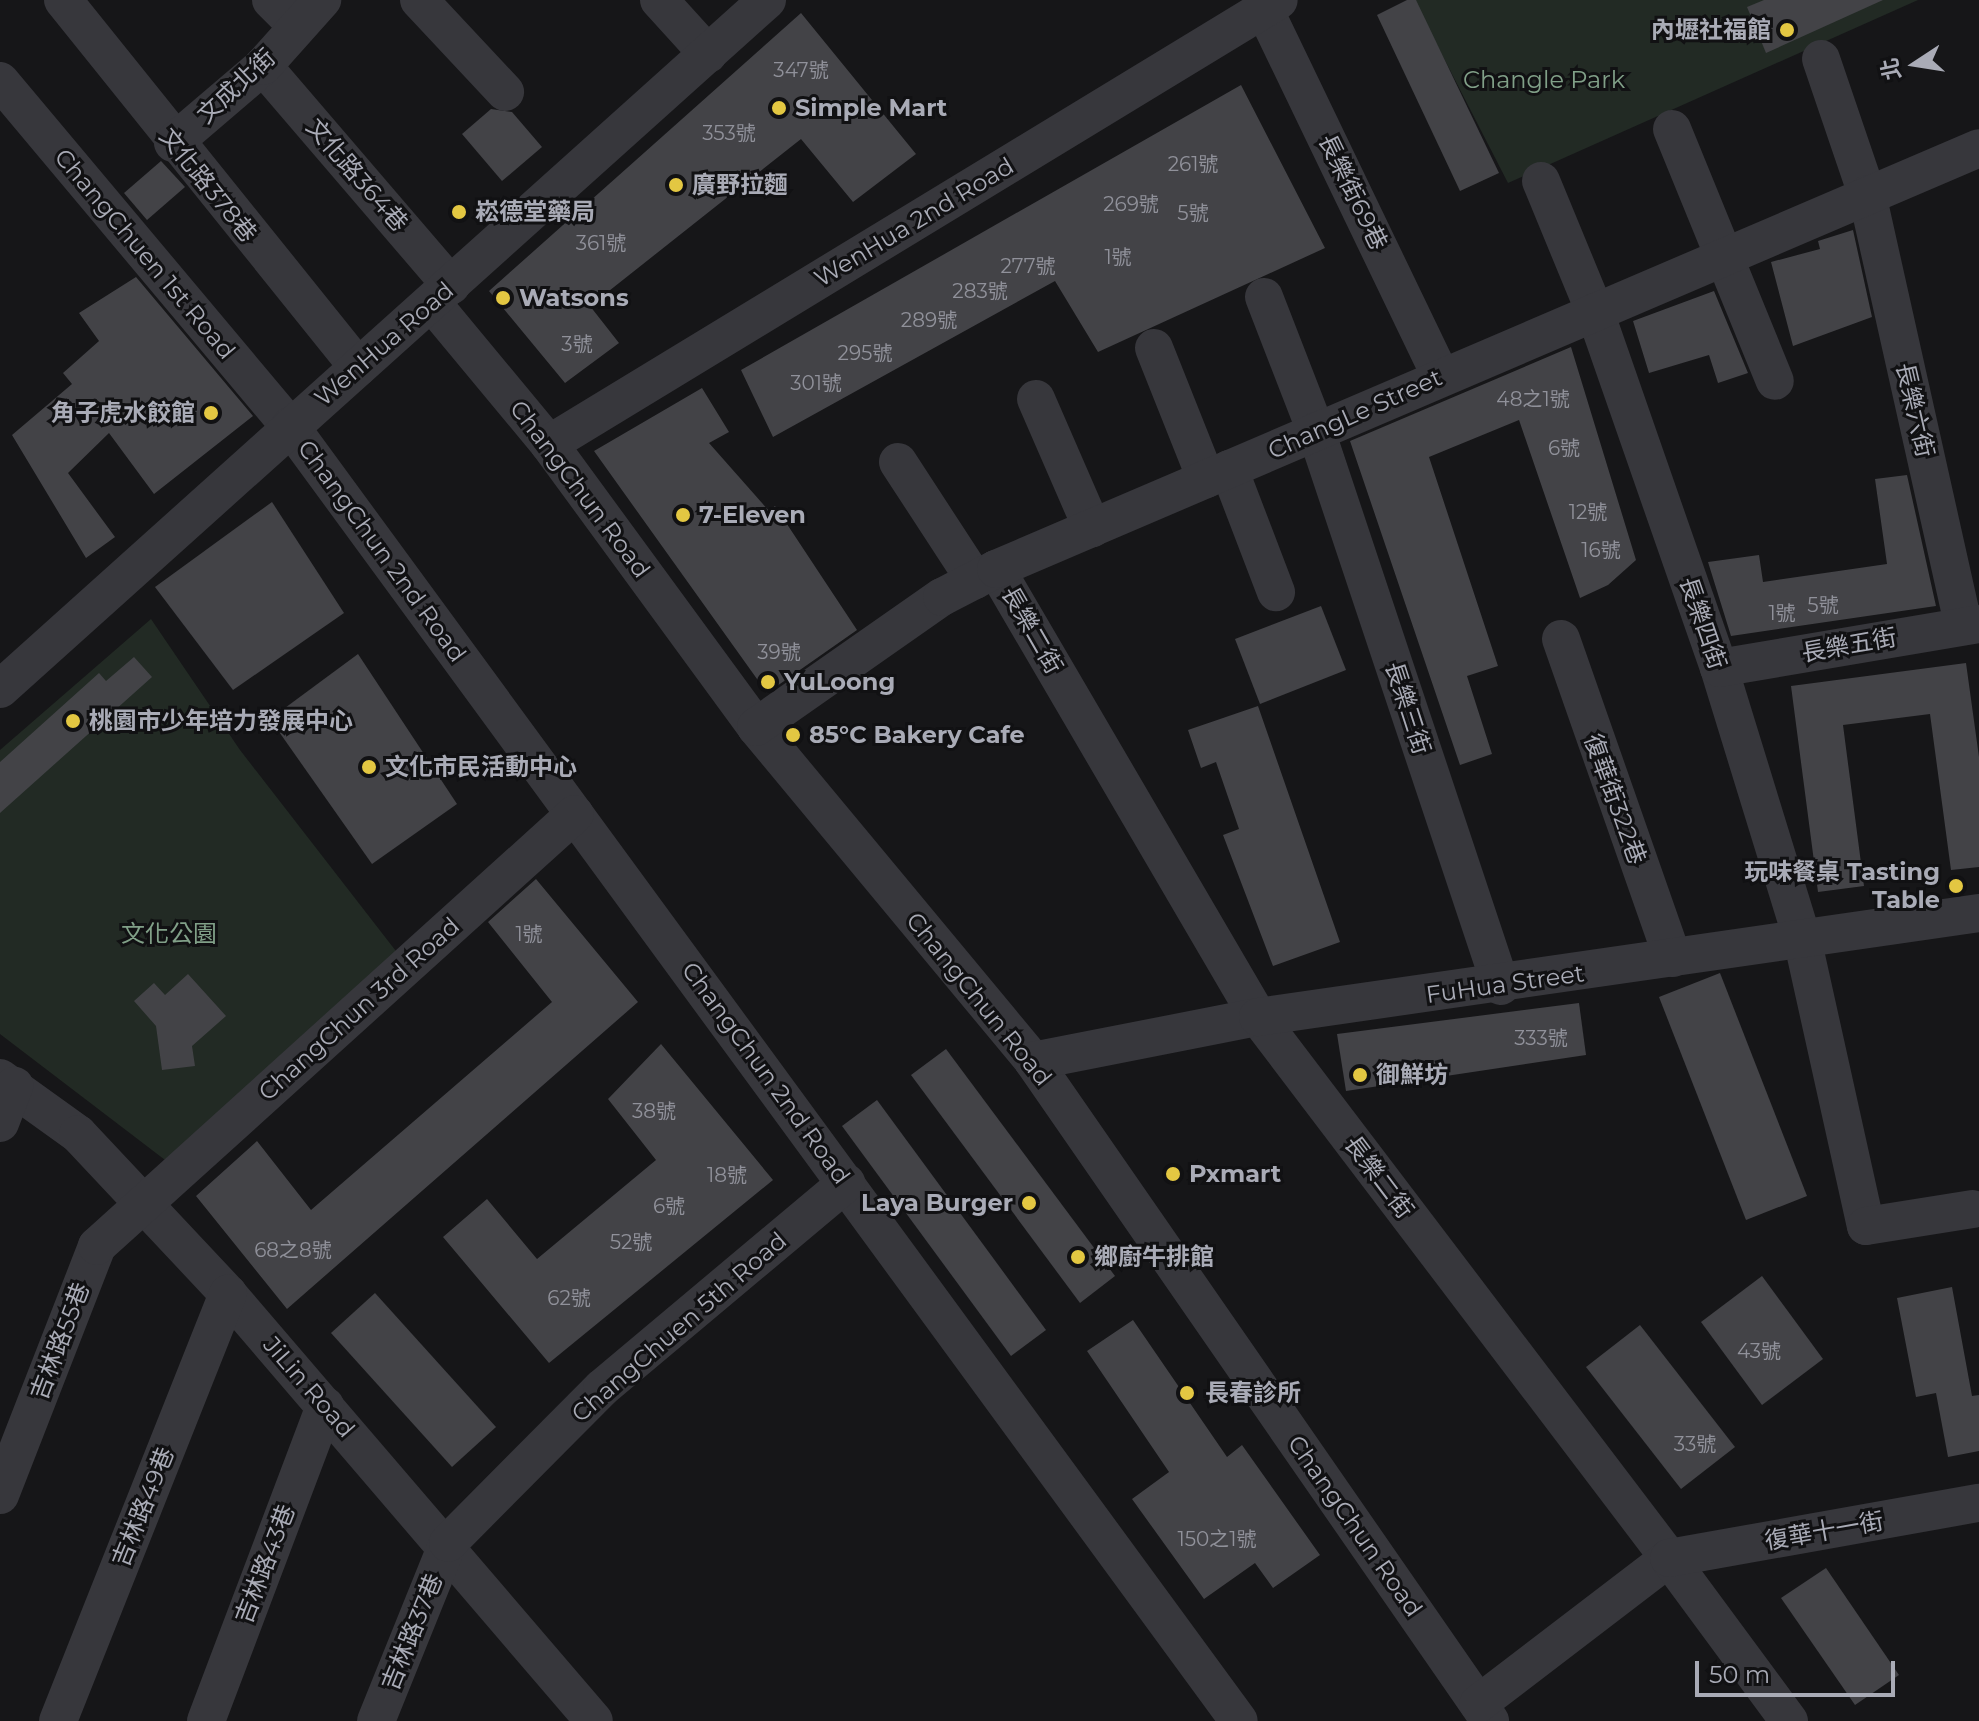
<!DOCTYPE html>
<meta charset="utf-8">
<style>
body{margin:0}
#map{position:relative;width:1979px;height:1721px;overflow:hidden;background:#161618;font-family:Montserrat,"Noto Sans TC",sans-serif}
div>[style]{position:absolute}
.green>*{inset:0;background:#222a24}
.building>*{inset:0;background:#434347}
.minor>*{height:38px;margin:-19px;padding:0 19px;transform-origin:19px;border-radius:19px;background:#37373c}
.dots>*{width:22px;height:22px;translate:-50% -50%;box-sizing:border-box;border:4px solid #111113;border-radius:50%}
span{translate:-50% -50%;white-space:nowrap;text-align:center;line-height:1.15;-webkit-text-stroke:6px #111113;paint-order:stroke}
.number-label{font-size:20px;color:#90919a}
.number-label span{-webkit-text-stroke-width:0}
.poi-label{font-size:24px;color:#a9abb6;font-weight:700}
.right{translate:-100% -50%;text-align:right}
.left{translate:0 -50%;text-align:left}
.park-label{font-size:24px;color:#81a088}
.street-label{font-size:24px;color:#a9abb6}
.north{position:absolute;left:1875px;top:24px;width:80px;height:80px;-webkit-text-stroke:6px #111113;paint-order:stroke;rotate:258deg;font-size:22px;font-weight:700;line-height:32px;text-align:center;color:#a9abb6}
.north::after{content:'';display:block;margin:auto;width:28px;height:36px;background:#a9abb6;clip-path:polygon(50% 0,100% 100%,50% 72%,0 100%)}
.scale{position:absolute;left:1695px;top:1661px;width:200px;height:36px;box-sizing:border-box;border:4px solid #a9abb6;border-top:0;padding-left:10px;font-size:24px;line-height:28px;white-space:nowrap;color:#a9abb6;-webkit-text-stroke:6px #111113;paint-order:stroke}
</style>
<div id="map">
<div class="green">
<i style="clip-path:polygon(1414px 0,1918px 0,1508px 183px)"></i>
<i style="clip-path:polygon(151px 619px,240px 750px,399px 955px,169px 1163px,0 1034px,0 750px)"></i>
</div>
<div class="building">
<i style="clip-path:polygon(1407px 0,1416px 0,1499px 173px,1460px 191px,1377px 15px)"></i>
<i style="clip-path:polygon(1764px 0,1883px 0,1766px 53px,1747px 7px)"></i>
<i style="clip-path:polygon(801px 13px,916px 154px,853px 202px,801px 139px,590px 306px,619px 343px,565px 383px,489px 291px)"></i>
<i style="clip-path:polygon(1241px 85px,1325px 248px,1098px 352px,1055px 281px,773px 437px,741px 370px)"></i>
<i style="clip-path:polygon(491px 109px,512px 112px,542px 147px,502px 181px,462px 134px)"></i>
<i style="clip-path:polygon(161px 161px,185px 187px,147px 220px,124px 193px)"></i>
<i style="clip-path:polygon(1853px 230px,1872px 317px,1793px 346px,1771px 262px,1820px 249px,1818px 241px)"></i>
<i style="clip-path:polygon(136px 277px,253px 416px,154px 494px,109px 433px,68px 473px,115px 537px,86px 558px,12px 435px,72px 384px,63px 373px,99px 341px,79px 313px)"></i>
<i style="clip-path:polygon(1714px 291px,1748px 373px,1718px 383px,1709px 355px,1649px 373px,1633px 321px)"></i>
<i style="clip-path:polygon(1571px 347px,1636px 560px,1608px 585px,1580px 598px,1519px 420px,1429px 457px,1498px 666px,1467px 676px,1492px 754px,1460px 765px,1350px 441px)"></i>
<i style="clip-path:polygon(702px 388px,729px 432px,709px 443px,769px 511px,775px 506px,857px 630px,767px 693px,594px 451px)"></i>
<i style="clip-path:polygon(1907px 475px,1936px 606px,1731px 636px,1708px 562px,1759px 555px,1763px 582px,1887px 564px,1875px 479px)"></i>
<i style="clip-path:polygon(272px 502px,344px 613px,233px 690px,155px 587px)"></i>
<i style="clip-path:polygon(1321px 606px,1346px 670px,1260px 704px,1235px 639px)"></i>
<i style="clip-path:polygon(358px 654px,457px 804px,372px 864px,270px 719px)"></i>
<i style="clip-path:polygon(134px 657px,152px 677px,0 813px,0 762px,99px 673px,106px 681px)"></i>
<i style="clip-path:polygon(1966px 663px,1979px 757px,1979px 867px,1951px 870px,1930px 714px,1843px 725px,1864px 886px,1818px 892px,1791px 686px)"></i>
<i style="clip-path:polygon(1258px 706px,1340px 942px,1273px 966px,1223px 835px,1239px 829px,1216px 762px,1201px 768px,1188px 730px)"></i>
<i style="clip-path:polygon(536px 879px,638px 1002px,287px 1309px,196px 1196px,257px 1141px,311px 1210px,552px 1002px,488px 922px)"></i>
<i style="clip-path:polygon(1720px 973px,1807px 1196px,1746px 1220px,1659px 997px)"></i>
<i style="clip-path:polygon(188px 974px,226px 1016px,192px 1046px,195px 1066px,162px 1070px,156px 1026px,134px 1001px,154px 983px,165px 995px)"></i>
<i style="clip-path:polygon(1579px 1003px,1586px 1055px,1346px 1091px,1337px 1034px)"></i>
<i style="clip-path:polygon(661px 1044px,773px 1180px,549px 1363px,443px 1237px,487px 1199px,537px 1259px,656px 1160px,608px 1099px)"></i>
<i style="clip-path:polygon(946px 1049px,1115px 1276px,1080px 1303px,911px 1075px)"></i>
<i style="clip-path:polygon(877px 1100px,1046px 1330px,1011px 1356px,842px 1126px)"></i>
<i style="clip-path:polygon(1762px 1276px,1823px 1359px,1762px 1405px,1701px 1322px)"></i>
<i style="clip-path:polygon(1952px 1287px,1972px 1396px,1979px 1395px,1979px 1451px,1948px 1457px,1936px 1393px,1916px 1397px,1897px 1298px)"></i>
<i style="clip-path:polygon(375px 1293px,496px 1427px,452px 1467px,331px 1333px)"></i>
<i style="clip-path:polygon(1133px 1320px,1227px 1457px,1242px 1445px,1320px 1555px,1273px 1588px,1255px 1563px,1204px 1599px,1132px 1499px,1169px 1472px,1087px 1351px)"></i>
<i style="clip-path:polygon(1640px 1325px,1735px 1447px,1681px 1489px,1586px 1367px)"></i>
<i style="clip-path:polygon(1826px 1568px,1899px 1675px,1855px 1705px,1781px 1598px)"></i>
</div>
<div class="minor">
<i style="left:63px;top:0;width:471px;rotate:51.2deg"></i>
<i style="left:271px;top:0;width:34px;rotate:45deg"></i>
<i style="left:419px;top:0;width:126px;rotate:46.9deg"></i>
<i style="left:659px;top:0;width:73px;rotate:47.8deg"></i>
<i style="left:1264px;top:9px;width:407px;rotate:64.3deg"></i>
<i style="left:1821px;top:59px;width:143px;rotate:71.2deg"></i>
<i style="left:1867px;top:194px;width:442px;rotate:77.4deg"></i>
<i style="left:263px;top:66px;width:289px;rotate:49.4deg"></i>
<i style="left:0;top:81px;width:451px;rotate:50deg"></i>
<i style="left:290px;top:426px;width:1605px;rotate:53.77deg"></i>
<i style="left:1672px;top:129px;width:272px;rotate:67.8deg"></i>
<i style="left:173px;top:143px;width:118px;rotate:-40.5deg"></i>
<i style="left:263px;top:66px;width:89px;rotate:-48.2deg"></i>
<i style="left:1541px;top:181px;width:142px;rotate:67.6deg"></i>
<i style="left:1595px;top:312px;width:377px;rotate:70.8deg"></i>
<i style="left:1719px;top:668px;width:282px;rotate:72.9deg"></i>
<i style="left:1802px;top:938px;width:295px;rotate:77.5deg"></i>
<i style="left:1866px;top:1226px;width:108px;rotate:-9deg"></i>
<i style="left:1264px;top:297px;width:144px;rotate:68.8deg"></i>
<i style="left:1316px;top:431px;width:585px;rotate:71.57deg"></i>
<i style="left:432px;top:303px;width:183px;rotate:50.3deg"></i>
<i style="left:549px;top:444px;width:351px;rotate:53.8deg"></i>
<i style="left:756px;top:727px;width:434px;rotate:50.3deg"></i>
<i style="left:1033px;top:1061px;width:803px;rotate:55.3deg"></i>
<i style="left:1154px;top:348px;width:141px;rotate:68.3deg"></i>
<i style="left:1036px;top:399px;width:141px;rotate:66.5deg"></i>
<i style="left:549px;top:444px;width:854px;rotate:-31.31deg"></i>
<i style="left:898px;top:462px;width:141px;rotate:56.9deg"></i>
<i style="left:1229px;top:469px;width:132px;rotate:69.1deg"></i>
<i style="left:996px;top:569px;width:519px;rotate:59.68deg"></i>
<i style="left:1258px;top:1017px;width:679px;rotate:52.78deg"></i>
<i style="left:1669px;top:1558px;width:240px;rotate:142.6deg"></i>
<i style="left:1561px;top:639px;width:338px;rotate:70.7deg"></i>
<i style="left:1719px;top:668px;width:264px;rotate:-9.6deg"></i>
<i style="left:0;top:689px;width:1031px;rotate:-41.93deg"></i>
<i style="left:756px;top:727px;width:227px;rotate:-35deg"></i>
<i style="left:942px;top:597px;width:61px;rotate:-27.4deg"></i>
<i style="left:996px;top:569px;width:1069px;rotate:-23.18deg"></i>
<i style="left:1033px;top:1061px;width:229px;rotate:-11.1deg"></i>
<i style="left:1258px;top:1017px;width:728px;rotate:-8.21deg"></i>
<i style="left:0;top:1078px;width:96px;rotate:35.7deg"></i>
<i style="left:78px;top:1134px;width:219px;rotate:46.8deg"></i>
<i style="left:228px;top:1294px;width:562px;rotate:49.4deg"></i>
<i style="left:0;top:1123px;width:40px;rotate:-69deg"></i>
<i style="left:0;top:1495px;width:267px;rotate:-68.7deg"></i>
<i style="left:97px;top:1246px;width:644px;rotate:-42.11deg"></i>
<i style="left:58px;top:1721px;width:460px;rotate:-68.3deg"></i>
<i style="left:206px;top:1721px;width:337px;rotate:-69.3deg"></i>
<i style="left:376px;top:1721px;width:192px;rotate:-68deg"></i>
<i style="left:448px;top:1543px;width:218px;rotate:-45.2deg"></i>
<i style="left:602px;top:1388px;width:319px;rotate:-40deg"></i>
<i style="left:1789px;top:1721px;width:202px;rotate:-126.4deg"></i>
<i style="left:1669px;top:1558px;width:315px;rotate:-10.1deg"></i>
</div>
<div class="dots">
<i style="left:1787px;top:30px;background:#e3c742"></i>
<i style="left:779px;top:108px;background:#e3c742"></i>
<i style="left:676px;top:185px;background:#e3c742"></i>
<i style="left:459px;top:212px;background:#e3c742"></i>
<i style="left:503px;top:298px;background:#e3c742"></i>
<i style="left:211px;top:413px;background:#e3c742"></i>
<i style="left:683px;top:515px;background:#e3c742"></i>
<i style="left:768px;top:682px;background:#e3c742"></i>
<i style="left:73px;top:721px;background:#e3c742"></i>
<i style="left:793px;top:735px;background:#e3c742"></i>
<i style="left:369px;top:767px;background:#e3c742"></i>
<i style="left:1956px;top:886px;background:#e3c742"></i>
<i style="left:1360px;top:1075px;background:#e3c742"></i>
<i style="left:1173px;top:1174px;background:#e3c742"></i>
<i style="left:1029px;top:1203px;background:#e3c742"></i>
<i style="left:1078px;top:1257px;background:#e3c742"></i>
<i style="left:1187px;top:1393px;background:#e3c742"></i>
</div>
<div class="number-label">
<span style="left:801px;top:70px">347號</span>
<span style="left:729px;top:133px">353號</span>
<span style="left:1193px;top:164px">261號</span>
<span style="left:1131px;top:204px">269號</span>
<span style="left:1193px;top:213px">5號</span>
<span style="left:601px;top:243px">361號</span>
<span style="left:1118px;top:257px">1號</span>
<span style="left:1028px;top:266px">277號</span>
<span style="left:980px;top:291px">283號</span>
<span style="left:929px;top:320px">289號</span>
<span style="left:577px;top:344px">3號</span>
<span style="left:865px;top:353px">295號</span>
<span style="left:816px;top:383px">301號</span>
<span style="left:1533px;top:399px">48之1號</span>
<span style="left:1564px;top:448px">6號</span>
<span style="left:1588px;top:512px">12號</span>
<span style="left:1601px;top:550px">16號</span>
<span style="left:1823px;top:605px">5號</span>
<span style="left:1782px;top:613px">1號</span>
<span style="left:779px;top:652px">39號</span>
<span style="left:529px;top:934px">1號</span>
<span style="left:1541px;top:1038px">333號</span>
<span style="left:654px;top:1111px">38號</span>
<span style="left:727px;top:1175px">18號</span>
<span style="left:669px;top:1206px">6號</span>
<span style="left:631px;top:1242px">52號</span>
<span style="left:293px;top:1250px">68之8號</span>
<span style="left:569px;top:1298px">62號</span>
<span style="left:1759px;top:1351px">43號</span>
<span style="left:1695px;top:1444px">33號</span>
<span style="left:1217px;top:1539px">150之1號</span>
</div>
<div class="poi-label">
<span class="right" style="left:1771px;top:30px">內壢社福館</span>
<span class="left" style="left:795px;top:108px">Simple Mart</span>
<span class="left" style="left:692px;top:185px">廣野拉麵</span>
<span class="left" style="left:475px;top:212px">崧德堂藥局</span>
<span class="left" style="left:519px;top:298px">Watsons</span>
<span class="right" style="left:195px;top:413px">角子虎水餃館</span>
<span class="left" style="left:699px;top:515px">7-Eleven</span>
<span class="left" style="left:784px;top:682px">YuLoong</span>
<span class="left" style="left:89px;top:721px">桃園市少年培力發展中心</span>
<span class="left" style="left:809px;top:735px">85°C Bakery Cafe</span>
<span class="left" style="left:385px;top:767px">文化市民活動中心</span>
<span class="right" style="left:1940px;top:886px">玩味餐桌 Tasting<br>Table</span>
<span class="left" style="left:1376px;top:1075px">御鮮坊</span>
<span class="left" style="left:1189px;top:1174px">Pxmart</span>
<span class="right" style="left:1013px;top:1203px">Laya Burger</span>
<span class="left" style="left:1094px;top:1257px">鄉廚牛排館</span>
<span class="left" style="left:1205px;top:1393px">長春診所</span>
</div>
<div class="park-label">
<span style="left:1544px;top:80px">Changle Park</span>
<span style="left:169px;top:934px">文化公園</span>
</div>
<div class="street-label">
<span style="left:236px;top:86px;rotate:-43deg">文成北街</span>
<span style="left:357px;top:175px;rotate:49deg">文化路364巷</span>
<span style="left:208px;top:185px;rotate:51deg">文化路378巷</span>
<span style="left:1353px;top:192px;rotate:64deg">長樂街69巷</span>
<span style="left:914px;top:222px;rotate:-31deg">WenHua 2nd Road</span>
<span style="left:145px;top:254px;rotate:50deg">ChangChuen 1st Road</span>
<span style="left:384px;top:344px;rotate:-41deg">WenHua Road</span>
<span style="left:1915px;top:410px;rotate:77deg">長樂六街</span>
<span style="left:1355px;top:414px;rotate:-24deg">ChangLe Street</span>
<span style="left:580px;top:489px;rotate:53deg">ChangChun Road</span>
<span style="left:382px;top:551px;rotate:54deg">ChangChun 2nd Road</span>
<span style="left:1703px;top:623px;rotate:71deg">長樂四街</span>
<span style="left:1032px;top:630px;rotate:60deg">長樂二街</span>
<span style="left:1849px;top:645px;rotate:-10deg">長樂五街</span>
<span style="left:1408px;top:708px;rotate:72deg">長樂三街</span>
<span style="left:1615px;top:799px;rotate:70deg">復華街322巷</span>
<span style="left:1505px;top:984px;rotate:-8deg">FuHua Street</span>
<span style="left:979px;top:999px;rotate:51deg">ChangChun Road</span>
<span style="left:359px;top:1009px;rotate:-42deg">ChangChun 3rd Road</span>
<span style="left:766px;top:1073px;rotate:54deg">ChangChun 2nd Road</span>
<span style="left:1379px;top:1177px;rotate:53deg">長樂二街</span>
<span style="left:679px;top:1327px;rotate:-41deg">ChangChuen 5th Road</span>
<span style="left:60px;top:1341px;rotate:-69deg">吉林路55巷</span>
<span style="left:309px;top:1387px;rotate:49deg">JiLin Road</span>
<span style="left:143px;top:1507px;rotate:-68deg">吉林路49巷</span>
<span style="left:1355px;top:1526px;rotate:55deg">ChangChun Road</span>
<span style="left:1824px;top:1531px;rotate:-10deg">復華十一街</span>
<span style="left:265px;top:1564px;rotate:-69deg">吉林路43巷</span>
<span style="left:412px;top:1632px;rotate:-68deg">吉林路37巷</span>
</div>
<div class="north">北</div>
<div class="scale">50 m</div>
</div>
